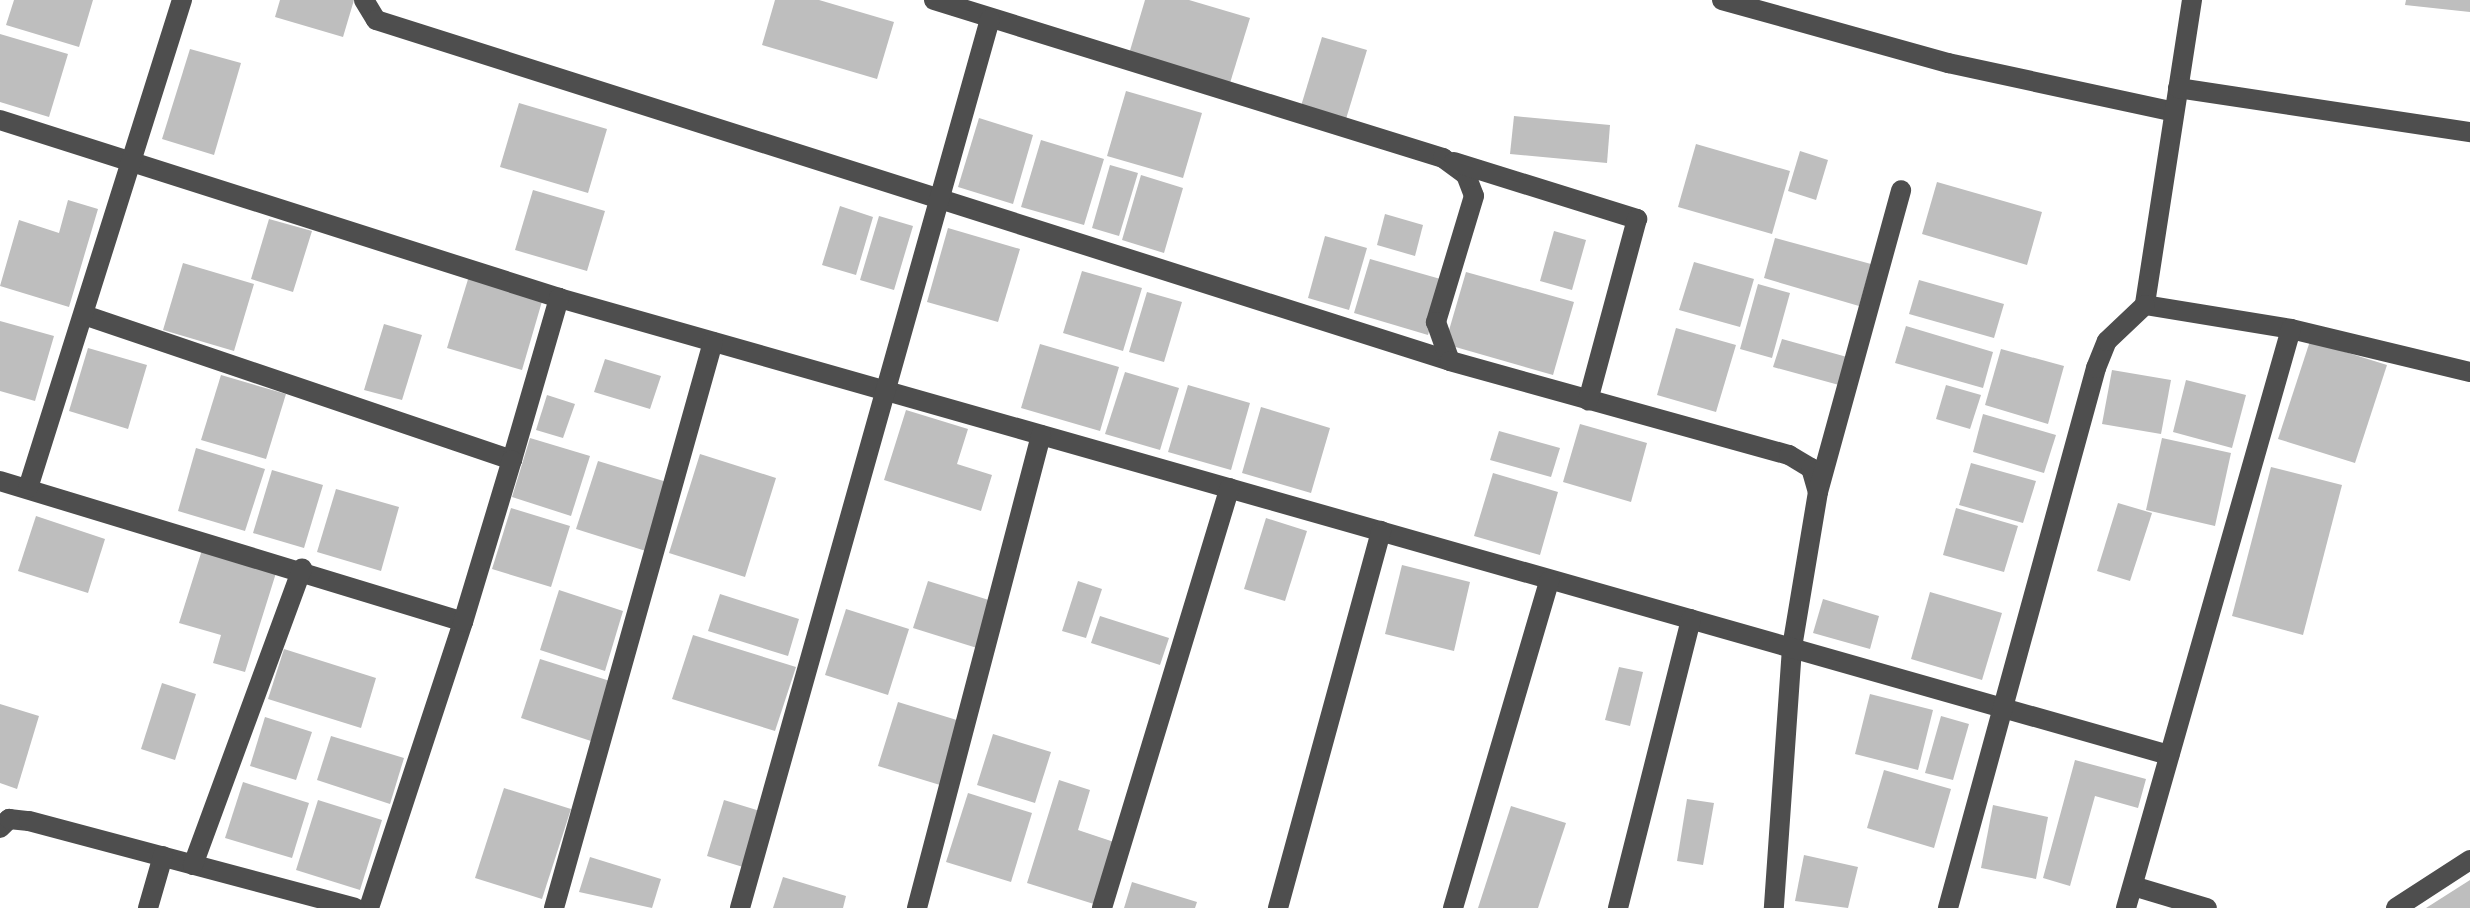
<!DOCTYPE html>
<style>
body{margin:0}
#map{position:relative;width:2470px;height:908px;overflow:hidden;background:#fff;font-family:"Source Sans 3",sans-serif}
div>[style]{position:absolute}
.building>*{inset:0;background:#bebebe}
.minor>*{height:20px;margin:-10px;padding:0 10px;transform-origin:10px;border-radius:10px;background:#4e4e4e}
span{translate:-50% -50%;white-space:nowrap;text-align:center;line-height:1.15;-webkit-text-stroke:6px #fff;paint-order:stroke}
</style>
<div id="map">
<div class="building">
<i style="clip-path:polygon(14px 0,93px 0,79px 47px,6px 25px)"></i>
<i style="clip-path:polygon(280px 0,354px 0,343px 37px,275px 17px)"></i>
<i style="clip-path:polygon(775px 0,819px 0,894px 22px,877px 79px,762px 45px)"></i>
<i style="clip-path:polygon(1145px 0,1189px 0,1250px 18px,1230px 83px,1129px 54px)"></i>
<i style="clip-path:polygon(2406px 0,2470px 0,2470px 12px,2405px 5px)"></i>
<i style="clip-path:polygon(0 34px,68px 54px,49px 117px,0 102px)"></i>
<i style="clip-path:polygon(1322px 37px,1367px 50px,1346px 119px,1301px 106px)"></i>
<i style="clip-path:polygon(190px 49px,241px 63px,214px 155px,162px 139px)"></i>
<i style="clip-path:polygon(1126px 91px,1202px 113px,1183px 178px,1107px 156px)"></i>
<i style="clip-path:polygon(519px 103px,607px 129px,588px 193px,500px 167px)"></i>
<i style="clip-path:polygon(1514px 116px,1610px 125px,1607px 163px,1510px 154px)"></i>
<i style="clip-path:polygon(979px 118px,1033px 135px,1013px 204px,958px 187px)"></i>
<i style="clip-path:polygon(1041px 140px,1104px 159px,1084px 225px,1021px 207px)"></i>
<i style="clip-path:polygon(1696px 144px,1790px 171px,1772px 234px,1678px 207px)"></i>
<i style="clip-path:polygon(1800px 151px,1828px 160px,1816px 200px,1788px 191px)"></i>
<i style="clip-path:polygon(1110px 165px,1138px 173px,1119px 236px,1092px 228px)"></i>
<i style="clip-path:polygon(1141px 175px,1183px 188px,1164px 253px,1122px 240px)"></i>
<i style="clip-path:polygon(1937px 182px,2042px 212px,2027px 265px,1922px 234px)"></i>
<i style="clip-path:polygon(533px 190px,605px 211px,587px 271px,515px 250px)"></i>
<i style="clip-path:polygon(68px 200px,98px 209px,69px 307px,0 286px,19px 220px,59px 233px)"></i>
<i style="clip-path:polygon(840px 206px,873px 217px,856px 275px,822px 265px)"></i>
<i style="clip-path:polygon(1385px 214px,1423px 225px,1415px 256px,1377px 245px)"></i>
<i style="clip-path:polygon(879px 216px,913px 226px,894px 290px,860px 280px)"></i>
<i style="clip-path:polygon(269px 219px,312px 231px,293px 292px,251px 279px)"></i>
<i style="clip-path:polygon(948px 228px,1020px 249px,998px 322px,927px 302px)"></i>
<i style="clip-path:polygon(1554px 231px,1586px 240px,1572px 290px,1540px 281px)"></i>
<i style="clip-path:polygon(1325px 236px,1367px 248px,1349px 310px,1308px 298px)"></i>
<i style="clip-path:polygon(1775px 238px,1871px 264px,1859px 306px,1764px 278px)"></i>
<i style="clip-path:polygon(1370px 259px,1444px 280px,1428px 335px,1354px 313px)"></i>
<i style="clip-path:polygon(1694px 262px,1754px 279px,1740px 327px,1679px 310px)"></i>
<i style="clip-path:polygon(183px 263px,254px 284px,234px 351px,163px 330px)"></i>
<i style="clip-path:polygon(1082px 271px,1142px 288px,1123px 351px,1063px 333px)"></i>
<i style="clip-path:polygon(1466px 272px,1574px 302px,1553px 375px,1445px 344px)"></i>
<i style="clip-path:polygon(469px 276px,543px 298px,522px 370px,447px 348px)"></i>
<i style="clip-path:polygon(1919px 280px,2004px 304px,1994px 338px,1909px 314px)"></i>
<i style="clip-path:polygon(1758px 284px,1790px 293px,1772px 358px,1740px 349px)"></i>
<i style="clip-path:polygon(1147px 292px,1182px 302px,1164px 362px,1129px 352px)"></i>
<i style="clip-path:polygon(0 321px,54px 336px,35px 401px,0 391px)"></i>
<i style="clip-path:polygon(384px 324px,422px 335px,402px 400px,364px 390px)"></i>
<i style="clip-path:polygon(1906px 326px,1993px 352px,1983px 388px,1895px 363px)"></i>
<i style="clip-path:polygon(1676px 328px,1736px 345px,1716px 412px,1657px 395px)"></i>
<i style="clip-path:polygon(1782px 339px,1847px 357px,1839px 385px,1773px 367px)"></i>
<i style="clip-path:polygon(2310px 341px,2387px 365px,2355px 463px,2278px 439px)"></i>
<i style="clip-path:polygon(1040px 344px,1119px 367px,1100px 431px,1021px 408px)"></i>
<i style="clip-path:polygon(88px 348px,147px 365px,128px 429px,69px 411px)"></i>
<i style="clip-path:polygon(2001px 349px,2064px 366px,2048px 424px,1985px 405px)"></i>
<i style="clip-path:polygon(605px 359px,661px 376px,650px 409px,594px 392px)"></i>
<i style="clip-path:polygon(2112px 370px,2171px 380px,2161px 434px,2102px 424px)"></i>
<i style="clip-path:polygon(1125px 372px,1179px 388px,1160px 450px,1105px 434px)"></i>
<i style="clip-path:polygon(221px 375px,286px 394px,266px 459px,201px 440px)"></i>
<i style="clip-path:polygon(2186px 380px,2246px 395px,2232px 448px,2173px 432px)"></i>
<i style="clip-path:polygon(1188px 385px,1250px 403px,1231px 470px,1168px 452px)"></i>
<i style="clip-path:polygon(1946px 385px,1981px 395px,1970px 429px,1936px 419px)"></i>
<i style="clip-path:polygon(547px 395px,575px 404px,563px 438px,536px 430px)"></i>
<i style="clip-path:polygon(1261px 407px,1330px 428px,1311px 493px,1242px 473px)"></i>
<i style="clip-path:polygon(906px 410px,968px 429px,957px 464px,992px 475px,981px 511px,884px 480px)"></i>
<i style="clip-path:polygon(1983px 414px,2056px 435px,2044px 473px,1973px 452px)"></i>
<i style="clip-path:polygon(1580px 424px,1647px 443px,1631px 502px,1563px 482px)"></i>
<i style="clip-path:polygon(1499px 431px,1560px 448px,1551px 477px,1490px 460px)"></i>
<i style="clip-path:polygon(530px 438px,590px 456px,571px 516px,512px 497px)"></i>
<i style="clip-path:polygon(2162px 438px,2231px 453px,2215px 526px,2146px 510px)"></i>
<i style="clip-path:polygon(196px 448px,265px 469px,245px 531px,178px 511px)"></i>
<i style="clip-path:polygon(700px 454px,776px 478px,745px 577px,669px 553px)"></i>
<i style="clip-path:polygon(598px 461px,670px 483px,649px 552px,576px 529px)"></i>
<i style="clip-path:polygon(1971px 463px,2036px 481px,2023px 523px,1959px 505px)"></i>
<i style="clip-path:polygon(2271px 467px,2342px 485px,2303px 635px,2232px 616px)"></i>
<i style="clip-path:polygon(272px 470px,323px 485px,304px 548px,253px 533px)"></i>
<i style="clip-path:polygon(1493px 473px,1558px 492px,1540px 555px,1474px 536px)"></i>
<i style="clip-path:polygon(336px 489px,399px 507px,381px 571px,317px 552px)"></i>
<i style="clip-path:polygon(2118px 503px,2152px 513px,2130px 581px,2097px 571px)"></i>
<i style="clip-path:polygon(511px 508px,570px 526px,551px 587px,492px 569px)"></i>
<i style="clip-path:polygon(1956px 508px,2018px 526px,2004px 572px,1943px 555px)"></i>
<i style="clip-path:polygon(36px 516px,105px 539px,88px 593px,18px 571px)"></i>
<i style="clip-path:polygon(1266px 518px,1307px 531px,1285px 601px,1244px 589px)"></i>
<i style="clip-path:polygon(202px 550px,276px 573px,245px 672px,213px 663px,221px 635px,179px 623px)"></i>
<i style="clip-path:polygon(1402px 565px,1470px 582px,1454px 651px,1385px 634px)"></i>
<i style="clip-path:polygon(928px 581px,992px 601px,977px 648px,913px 628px)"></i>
<i style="clip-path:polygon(1078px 581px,1102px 589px,1086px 638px,1062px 631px)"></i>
<i style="clip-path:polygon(559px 590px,623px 611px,605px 671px,540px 650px)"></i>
<i style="clip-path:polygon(1930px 592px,2002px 613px,1982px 680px,1911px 659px)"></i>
<i style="clip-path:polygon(720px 594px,799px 619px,788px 656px,708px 631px)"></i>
<i style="clip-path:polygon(1823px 599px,1879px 616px,1870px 649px,1813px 633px)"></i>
<i style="clip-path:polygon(846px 609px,909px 629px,888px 695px,825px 675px)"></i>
<i style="clip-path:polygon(1100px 616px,1169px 638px,1160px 665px,1091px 643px)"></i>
<i style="clip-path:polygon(693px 635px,796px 667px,775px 731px,672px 699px)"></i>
<i style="clip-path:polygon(284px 649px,376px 678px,361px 728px,268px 699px)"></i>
<i style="clip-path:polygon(540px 659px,610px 681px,591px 741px,521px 718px)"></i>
<i style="clip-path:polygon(1619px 667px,1643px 672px,1630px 726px,1605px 720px)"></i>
<i style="clip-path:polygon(162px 683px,196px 694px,175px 760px,141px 749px)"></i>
<i style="clip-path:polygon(1870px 694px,1933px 710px,1918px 770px,1855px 754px)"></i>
<i style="clip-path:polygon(898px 702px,960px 721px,940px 785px,878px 766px)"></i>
<i style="clip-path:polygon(0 704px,39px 716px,17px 789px,0 783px)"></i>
<i style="clip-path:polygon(1941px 716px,1969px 724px,1953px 780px,1925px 773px)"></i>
<i style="clip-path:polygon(265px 717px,312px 732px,296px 780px,250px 766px)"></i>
<i style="clip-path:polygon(993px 734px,1051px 752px,1035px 803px,977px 785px)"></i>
<i style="clip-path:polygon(331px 736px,404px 758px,390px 804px,317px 780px)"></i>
<i style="clip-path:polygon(2075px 760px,2146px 779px,2138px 808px,2095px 796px,2070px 886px,2043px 878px)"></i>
<i style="clip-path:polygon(1884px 770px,1951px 789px,1934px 848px,1867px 828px)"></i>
<i style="clip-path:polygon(1059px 780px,1090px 790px,1078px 830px,1117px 843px,1097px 905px,1027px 883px)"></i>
<i style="clip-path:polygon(243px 782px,309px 803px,292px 858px,225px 838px)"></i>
<i style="clip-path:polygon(504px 788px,571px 809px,542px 899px,475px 878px)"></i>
<i style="clip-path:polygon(968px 793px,1032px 813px,1011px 882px,946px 862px)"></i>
<i style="clip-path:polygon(1687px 799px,1714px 803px,1703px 865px,1677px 861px)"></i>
<i style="clip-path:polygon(318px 800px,382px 820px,360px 890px,296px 870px)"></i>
<i style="clip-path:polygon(724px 800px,760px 811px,743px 867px,707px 856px)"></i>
<i style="clip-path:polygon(1993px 805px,2048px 817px,2036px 879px,1981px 868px)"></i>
<i style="clip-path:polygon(1511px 806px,1566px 823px,1538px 908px,1478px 908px)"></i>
<i style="clip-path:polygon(1804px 855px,1858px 867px,1848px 908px,1795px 901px)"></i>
<i style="clip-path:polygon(590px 857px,661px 879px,652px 908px,579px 892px)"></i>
<i style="clip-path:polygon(783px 877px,846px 896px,843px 908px,773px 908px)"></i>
<i style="clip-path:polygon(2470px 880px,2470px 908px,2426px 908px)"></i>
<i style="clip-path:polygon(1132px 882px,1197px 902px,1195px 908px,1124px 908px)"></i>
</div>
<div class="minor">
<i style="left:364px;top:0;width:23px;rotate:59deg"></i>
<i style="left:376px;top:20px;width:1127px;rotate:17.61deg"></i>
<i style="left:934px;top:0;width:533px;rotate:17.24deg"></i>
<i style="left:1443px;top:158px;width:29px;rotate:36deg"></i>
<i style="left:1466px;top:175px;width:22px;rotate:69deg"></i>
<i style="left:1474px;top:196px;width:132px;rotate:106.8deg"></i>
<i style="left:1436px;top:322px;width:41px;rotate:70.3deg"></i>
<i style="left:1450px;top:361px;width:352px;rotate:15.5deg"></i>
<i style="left:1789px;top:455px;width:26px;rotate:31deg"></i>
<i style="left:1811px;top:468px;width:25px;rotate:74deg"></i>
<i style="left:1818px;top:492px;width:158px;rotate:99.5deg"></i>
<i style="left:1792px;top:648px;width:261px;rotate:94deg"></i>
<i style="left:1722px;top:0;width:235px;rotate:15.6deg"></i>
<i style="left:1948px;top:63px;width:231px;rotate:12.2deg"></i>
<i style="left:2192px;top:0;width:309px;rotate:98.8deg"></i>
<i style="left:2145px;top:305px;width:148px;rotate:9.3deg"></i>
<i style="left:2291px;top:329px;width:184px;rotate:13.5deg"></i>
<i style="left:2178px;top:88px;width:295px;rotate:8.6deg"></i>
<i style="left:0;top:120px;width:587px;rotate:17.66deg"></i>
<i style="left:559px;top:298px;width:1674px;rotate:15.85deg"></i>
<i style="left:1454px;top:162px;width:192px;rotate:17.3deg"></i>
<i style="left:1637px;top:219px;width:188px;rotate:105.1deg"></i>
<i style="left:84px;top:315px;width:452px;rotate:18.7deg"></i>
<i style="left:512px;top:460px;width:169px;rotate:-73.8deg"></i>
<i style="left:0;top:481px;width:484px;rotate:16.9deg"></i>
<i style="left:463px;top:622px;width:301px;rotate:108.2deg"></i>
<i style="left:28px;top:488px;width:512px;rotate:-72.49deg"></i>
<i style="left:1818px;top:492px;width:313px;rotate:-74.6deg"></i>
<i style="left:463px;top:622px;width:169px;rotate:-73.2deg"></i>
<i style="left:0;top:828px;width:13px;rotate:-45deg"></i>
<i style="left:9px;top:819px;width:20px;rotate:6deg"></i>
<i style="left:29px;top:821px;width:337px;rotate:14.9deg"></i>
<i style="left:193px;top:865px;width:316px;rotate:-69.8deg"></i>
<i style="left:2133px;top:886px;width:77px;rotate:16.6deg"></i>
<i style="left:148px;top:908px;width:54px;rotate:-73.9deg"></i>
<i style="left:554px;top:908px;width:588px;rotate:-74.31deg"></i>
<i style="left:740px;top:908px;width:923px;rotate:-74.29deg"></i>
<i style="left:917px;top:908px;width:489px;rotate:-75.3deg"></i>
<i style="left:1102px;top:908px;width:439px;rotate:-73.1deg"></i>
<i style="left:1278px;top:908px;width:391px;rotate:-74.7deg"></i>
<i style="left:1453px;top:908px;width:341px;rotate:-73.6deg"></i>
<i style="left:1618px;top:908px;width:298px;rotate:-75.8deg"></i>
<i style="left:1948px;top:908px;width:560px;rotate:-74.67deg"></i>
<i style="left:2096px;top:368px;width:29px;rotate:-68deg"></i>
<i style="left:2107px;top:341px;width:52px;rotate:-43.5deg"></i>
<i style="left:2126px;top:908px;width:602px;rotate:-74.09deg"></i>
<i style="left:2396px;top:908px;width:88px;rotate:-33deg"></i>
</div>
</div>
